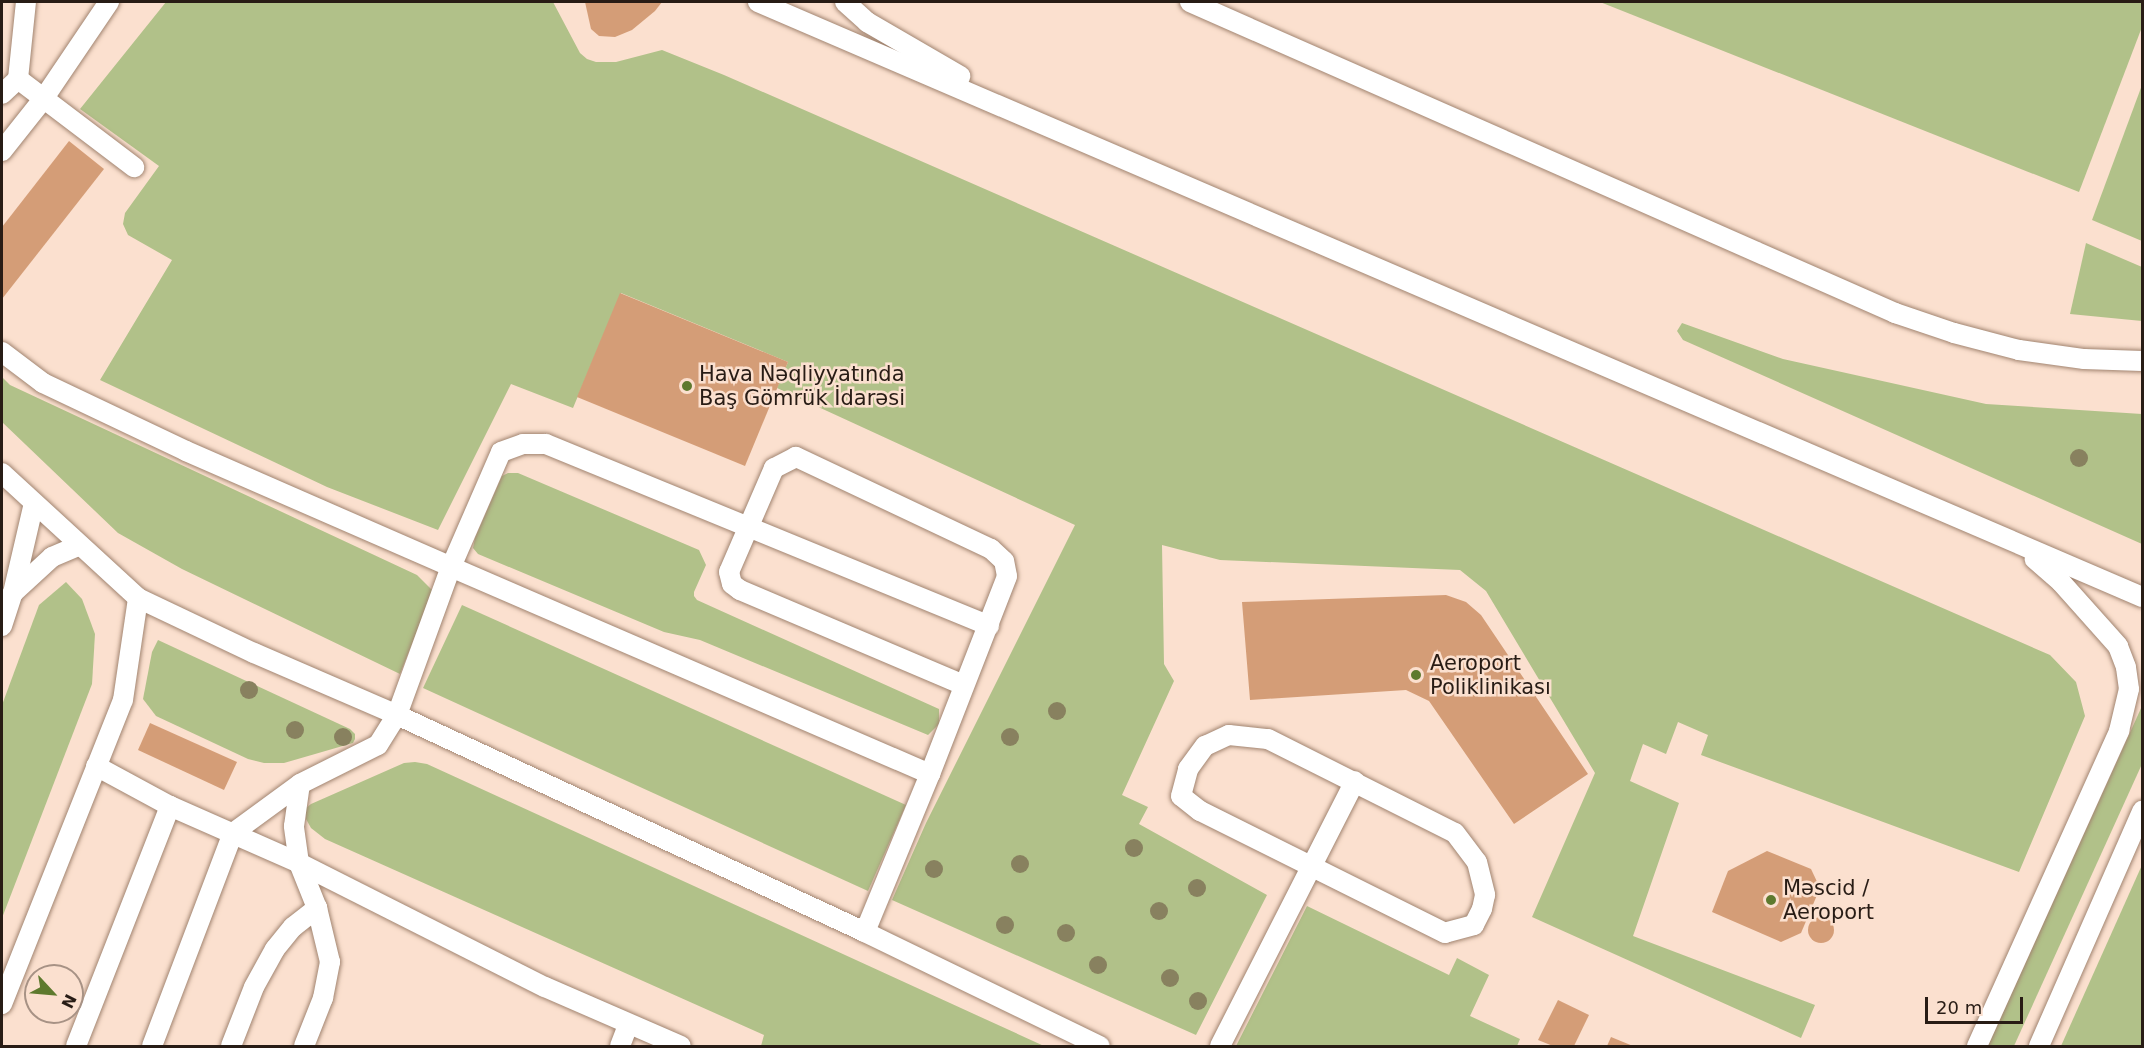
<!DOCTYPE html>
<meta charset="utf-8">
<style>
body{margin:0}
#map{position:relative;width:2144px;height:1048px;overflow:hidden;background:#fbe0cf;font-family:"DejaVu Sans",sans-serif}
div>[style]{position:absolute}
.green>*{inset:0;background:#b1c189}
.building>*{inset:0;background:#d49d77}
.round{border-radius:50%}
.roads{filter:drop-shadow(0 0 2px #a18470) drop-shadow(0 0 2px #a18470)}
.lane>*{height:20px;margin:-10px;padding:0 10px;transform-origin:10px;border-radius:10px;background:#fff}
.trees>*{width:18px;height:18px;margin:-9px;border-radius:50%;background:#88815f}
.dots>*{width:16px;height:16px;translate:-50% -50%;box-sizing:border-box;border:3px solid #fbe0cf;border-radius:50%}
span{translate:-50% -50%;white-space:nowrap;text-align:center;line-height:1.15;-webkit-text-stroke:5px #fbe0cf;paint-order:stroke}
.poi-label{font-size:21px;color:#281c15}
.left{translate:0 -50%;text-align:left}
.frame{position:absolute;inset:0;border:3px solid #281c15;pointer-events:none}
.north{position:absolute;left:24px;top:964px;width:60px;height:60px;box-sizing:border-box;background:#fbe0cf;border:2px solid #a79285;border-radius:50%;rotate:116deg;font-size:16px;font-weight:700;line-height:24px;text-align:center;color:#281c15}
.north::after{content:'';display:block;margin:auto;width:21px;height:27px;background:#5e7a2e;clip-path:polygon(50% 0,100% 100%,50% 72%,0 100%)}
.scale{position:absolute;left:1925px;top:997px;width:98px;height:27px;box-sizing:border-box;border:3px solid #281c15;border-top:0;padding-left:8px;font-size:18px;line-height:21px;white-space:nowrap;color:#281c15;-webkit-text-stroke:4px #fbe0cf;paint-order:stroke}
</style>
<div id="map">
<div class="green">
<i style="clip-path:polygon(166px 2px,553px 2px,580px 53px,587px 59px,596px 62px,616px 62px,662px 50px,724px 75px,2050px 655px,2076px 682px,2085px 716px,2019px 872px,1701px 755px,1708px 735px,1678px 722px,1666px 754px,1643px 744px,1630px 781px,1679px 803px,1633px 936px,1815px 1005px,1801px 1038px,1532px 917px,1595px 773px,1486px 591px,1460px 570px,1220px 560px,1162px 545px,1164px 664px,1174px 681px,1122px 795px,1148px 807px,1139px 824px,1267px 895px,1196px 1035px,892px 900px,926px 823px,1075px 525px,777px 388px,788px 362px,621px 293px,573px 408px,511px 384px,438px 530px,327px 487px,100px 380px,172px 260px,128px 235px,123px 224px,125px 213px,159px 166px,80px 109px)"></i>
<i style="clip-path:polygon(1600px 2px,2142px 2px,2142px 27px,2079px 192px)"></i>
<i style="clip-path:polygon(2142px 85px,2142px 241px,2092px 220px)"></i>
<i style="clip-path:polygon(2086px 243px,2142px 267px,2142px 321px,2070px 314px)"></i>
<i style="clip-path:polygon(1682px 323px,1783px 359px,1986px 404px,2142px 414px,2142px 544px,1683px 340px,1677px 331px)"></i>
<i style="clip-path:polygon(2px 377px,10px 385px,417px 575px,433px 591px,400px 674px,182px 569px,118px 533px,2px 422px)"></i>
<i style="clip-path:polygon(508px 473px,518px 473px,699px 550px,706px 565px,694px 592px,694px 596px,697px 600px,939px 709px,939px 724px,928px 735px,700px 640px,664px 632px,478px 554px,473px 548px,475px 538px,502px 476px)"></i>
<i style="clip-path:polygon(66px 582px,82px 599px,95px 634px,92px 684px,2px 918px,2px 705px,39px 605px)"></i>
<i style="clip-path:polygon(462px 605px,906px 805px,868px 891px,423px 688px)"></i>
<i style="clip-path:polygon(158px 640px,350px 729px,355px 734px,355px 739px,353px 743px,284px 763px,264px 763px,248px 759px,156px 716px,143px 699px,152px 652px)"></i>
<i style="clip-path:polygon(2142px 706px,2142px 764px,2014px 1046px,1988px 1046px)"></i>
<i style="clip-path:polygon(415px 762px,427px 764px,1044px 1046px,761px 1046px,764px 1035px,325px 839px,311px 828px,306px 819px,306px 808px,311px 804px,404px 763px)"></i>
<i style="clip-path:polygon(2142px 865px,2142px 1046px,2061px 1046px)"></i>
<i style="clip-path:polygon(1307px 906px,1449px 975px,1457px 958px,1489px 975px,1470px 1016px,1520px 1039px,1517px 1046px,1236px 1046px)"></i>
</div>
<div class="building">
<i style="clip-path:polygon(585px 2px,662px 2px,655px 11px,632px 30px,615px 37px,599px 36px,591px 29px)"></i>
<i style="clip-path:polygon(69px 141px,104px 169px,2px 299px,2px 227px)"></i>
<i style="clip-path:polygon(620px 293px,788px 362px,745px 466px,577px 397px)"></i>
<i style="clip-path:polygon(1446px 595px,1466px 602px,1481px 615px,1588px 774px,1514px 824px,1429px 701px,1406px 690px,1250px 700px,1242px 602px)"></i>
<i style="clip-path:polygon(150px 723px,237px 762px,224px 790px,138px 750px)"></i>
<i style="clip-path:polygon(1767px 851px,1811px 869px,1820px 888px,1801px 933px,1781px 942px,1712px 912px,1728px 871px)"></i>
<i class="round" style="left:1808px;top:917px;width:26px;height:26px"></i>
<i style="clip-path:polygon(1558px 1000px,1589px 1015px,1574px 1046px,1553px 1046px,1538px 1040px)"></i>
<i style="clip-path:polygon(1611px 1037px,1633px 1046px,1607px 1046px)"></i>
</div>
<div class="roads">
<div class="lane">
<i style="left:758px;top:2px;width:1506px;rotate:23.26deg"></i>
<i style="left:845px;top:2px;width:30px;rotate:42deg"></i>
<i style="left:867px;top:22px;width:108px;rotate:30.1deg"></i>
<i style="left:1190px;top:2px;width:771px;rotate:23.8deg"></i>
<i style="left:1895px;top:313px;width:62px;rotate:18.7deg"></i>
<i style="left:1954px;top:333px;width:67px;rotate:14.7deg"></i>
<i style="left:2019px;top:350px;width:66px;rotate:7.9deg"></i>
<i style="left:2084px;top:359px;width:58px;rotate:2deg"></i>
<i style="left:18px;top:79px;width:146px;rotate:37.2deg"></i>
<i style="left:2px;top:94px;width:22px;rotate:-43deg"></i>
<i style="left:18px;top:79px;width:77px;rotate:-84.1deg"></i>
<i style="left:2px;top:151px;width:68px;rotate:-51.6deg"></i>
<i style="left:44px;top:98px;width:116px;rotate:-55.9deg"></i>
<i style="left:2px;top:352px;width:51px;rotate:37.1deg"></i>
<i style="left:43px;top:383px;width:158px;rotate:25.4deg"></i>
<i style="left:186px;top:451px;width:289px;rotate:23.6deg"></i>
<i style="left:451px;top:567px;width:125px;rotate:-66.5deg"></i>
<i style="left:501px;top:452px;width:23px;rotate:-20deg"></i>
<i style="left:523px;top:444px;width:23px"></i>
<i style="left:546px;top:444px;width:479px;rotate:22.3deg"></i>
<i style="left:2px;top:473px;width:185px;rotate:42.6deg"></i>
<i style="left:138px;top:598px;width:128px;rotate:25.4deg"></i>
<i style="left:254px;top:653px;width:156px;rotate:23.4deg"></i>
<i style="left:397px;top:715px;width:516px;rotate:24.88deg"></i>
<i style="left:865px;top:932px;width:261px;rotate:25.9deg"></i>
<i style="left:13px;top:593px;width:53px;rotate:-42.7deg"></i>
<i style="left:52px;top:557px;width:30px;rotate:-23deg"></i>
<i style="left:2px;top:626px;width:35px;rotate:-72deg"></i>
<i style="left:13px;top:593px;width:92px;rotate:-76.9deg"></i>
<i style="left:1229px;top:735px;width:39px;rotate:6deg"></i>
<i style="left:1268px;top:739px;width:209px;rotate:26.7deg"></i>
<i style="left:1455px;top:833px;width:36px;rotate:53deg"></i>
<i style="left:1477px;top:862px;width:34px;rotate:76deg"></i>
<i style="left:1485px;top:895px;width:14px;rotate:102deg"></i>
<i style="left:1482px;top:909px;width:18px;rotate:117deg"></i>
<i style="left:1474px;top:925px;width:30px;rotate:165deg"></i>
<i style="left:1445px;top:933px;width:274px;rotate:-153.5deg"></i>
<i style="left:1200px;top:811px;width:24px;rotate:-142deg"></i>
<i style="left:1181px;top:796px;width:28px;rotate:-75deg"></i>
<i style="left:1188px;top:769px;width:29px;rotate:-54deg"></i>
<i style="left:1205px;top:746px;width:26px;rotate:-25deg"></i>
<i style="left:96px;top:766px;width:84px;rotate:28.4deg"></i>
<i style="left:170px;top:806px;width:141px;rotate:23.8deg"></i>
<i style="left:299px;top:863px;width:275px;rotate:26.8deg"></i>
<i style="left:545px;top:987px;width:148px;rotate:23.5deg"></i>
<i style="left:930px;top:774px;width:212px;rotate:-68.7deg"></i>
<i style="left:1007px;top:576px;width:15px;rotate:-101deg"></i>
<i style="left:1004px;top:561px;width:18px;rotate:-137deg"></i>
<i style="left:991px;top:549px;width:216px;rotate:-154.7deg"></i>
<i style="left:796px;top:457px;width:25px;rotate:153deg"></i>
<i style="left:774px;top:468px;width:113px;rotate:113.4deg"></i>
<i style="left:729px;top:572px;width:12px;rotate:76deg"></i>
<i style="left:732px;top:584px;width:10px;rotate:37deg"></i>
<i style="left:740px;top:590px;width:243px;rotate:23deg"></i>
<i style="left:2px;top:1004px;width:327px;rotate:-68.3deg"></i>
<i style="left:123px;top:700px;width:103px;rotate:-81.6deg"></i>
<i style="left:76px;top:1046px;width:258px;rotate:-68.6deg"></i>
<i style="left:152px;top:1046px;width:228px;rotate:-69.2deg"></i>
<i style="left:233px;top:833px;width:83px;rotate:-36.2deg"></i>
<i style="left:231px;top:1046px;width:63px;rotate:-68.7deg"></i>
<i style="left:254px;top:987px;width:43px;rotate:-61.1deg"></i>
<i style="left:275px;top:949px;width:28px;rotate:-51deg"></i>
<i style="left:293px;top:927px;width:31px;rotate:-38deg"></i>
<i style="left:304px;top:1046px;width:52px;rotate:-68.4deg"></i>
<i style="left:323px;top:998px;width:37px;rotate:-79deg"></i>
<i style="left:330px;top:962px;width:56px;rotate:-103.5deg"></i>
<i style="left:317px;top:908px;width:48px;rotate:-111.8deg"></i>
<i style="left:299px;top:863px;width:37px;rotate:-98deg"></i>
<i style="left:294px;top:826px;width:42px;rotate:-81.9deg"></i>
<i style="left:300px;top:784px;width:87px;rotate:-26.6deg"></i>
<i style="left:378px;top:745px;width:36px;rotate:-58deg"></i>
<i style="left:397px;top:715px;width:158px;rotate:-70deg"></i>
<i style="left:451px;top:567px;width:522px;rotate:23.37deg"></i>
<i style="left:930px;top:774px;width:171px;rotate:112.4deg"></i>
<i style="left:620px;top:1046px;width:22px;rotate:-69deg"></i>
<i style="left:1220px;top:1046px;width:297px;rotate:-63deg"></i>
<i style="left:1977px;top:1046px;width:346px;rotate:-65.7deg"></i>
<i style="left:2119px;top:731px;width:43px;rotate:-76.6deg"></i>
<i style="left:2129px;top:689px;width:22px;rotate:-98deg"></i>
<i style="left:2126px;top:667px;width:22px;rotate:-111deg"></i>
<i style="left:2118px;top:646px;width:86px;rotate:-131.7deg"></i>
<i style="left:2061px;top:582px;width:35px;rotate:-139deg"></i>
<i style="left:2039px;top:1046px;width:257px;rotate:-66.3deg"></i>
</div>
</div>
<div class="trees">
<i style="left:2079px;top:458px"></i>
<i style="left:249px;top:690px"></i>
<i style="left:1057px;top:711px"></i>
<i style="left:295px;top:730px"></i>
<i style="left:343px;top:737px"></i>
<i style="left:1010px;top:737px"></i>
<i style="left:1134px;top:848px"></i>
<i style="left:1020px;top:864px"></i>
<i style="left:934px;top:869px"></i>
<i style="left:1197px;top:888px"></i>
<i style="left:1159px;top:911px"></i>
<i style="left:1005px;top:925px"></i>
<i style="left:1066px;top:933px"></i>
<i style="left:1098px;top:965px"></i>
<i style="left:1170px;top:978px"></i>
<i style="left:1198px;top:1001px"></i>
</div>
<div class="dots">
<i style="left:687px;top:386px;background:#5e7a2e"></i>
<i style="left:1416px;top:675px;background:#5e7a2e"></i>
<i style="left:1771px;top:900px;background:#5e7a2e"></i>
</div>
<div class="poi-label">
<span class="left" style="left:699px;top:386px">Hava Nəqliyyatında<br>Baş Gömrük İdarəsi</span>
<span class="left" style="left:1430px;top:675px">Aeroport<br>Poliklinikası</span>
<span class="left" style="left:1783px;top:900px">Məscid /<br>Aeroport</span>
</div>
<div class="frame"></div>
<div class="north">N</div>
<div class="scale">20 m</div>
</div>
